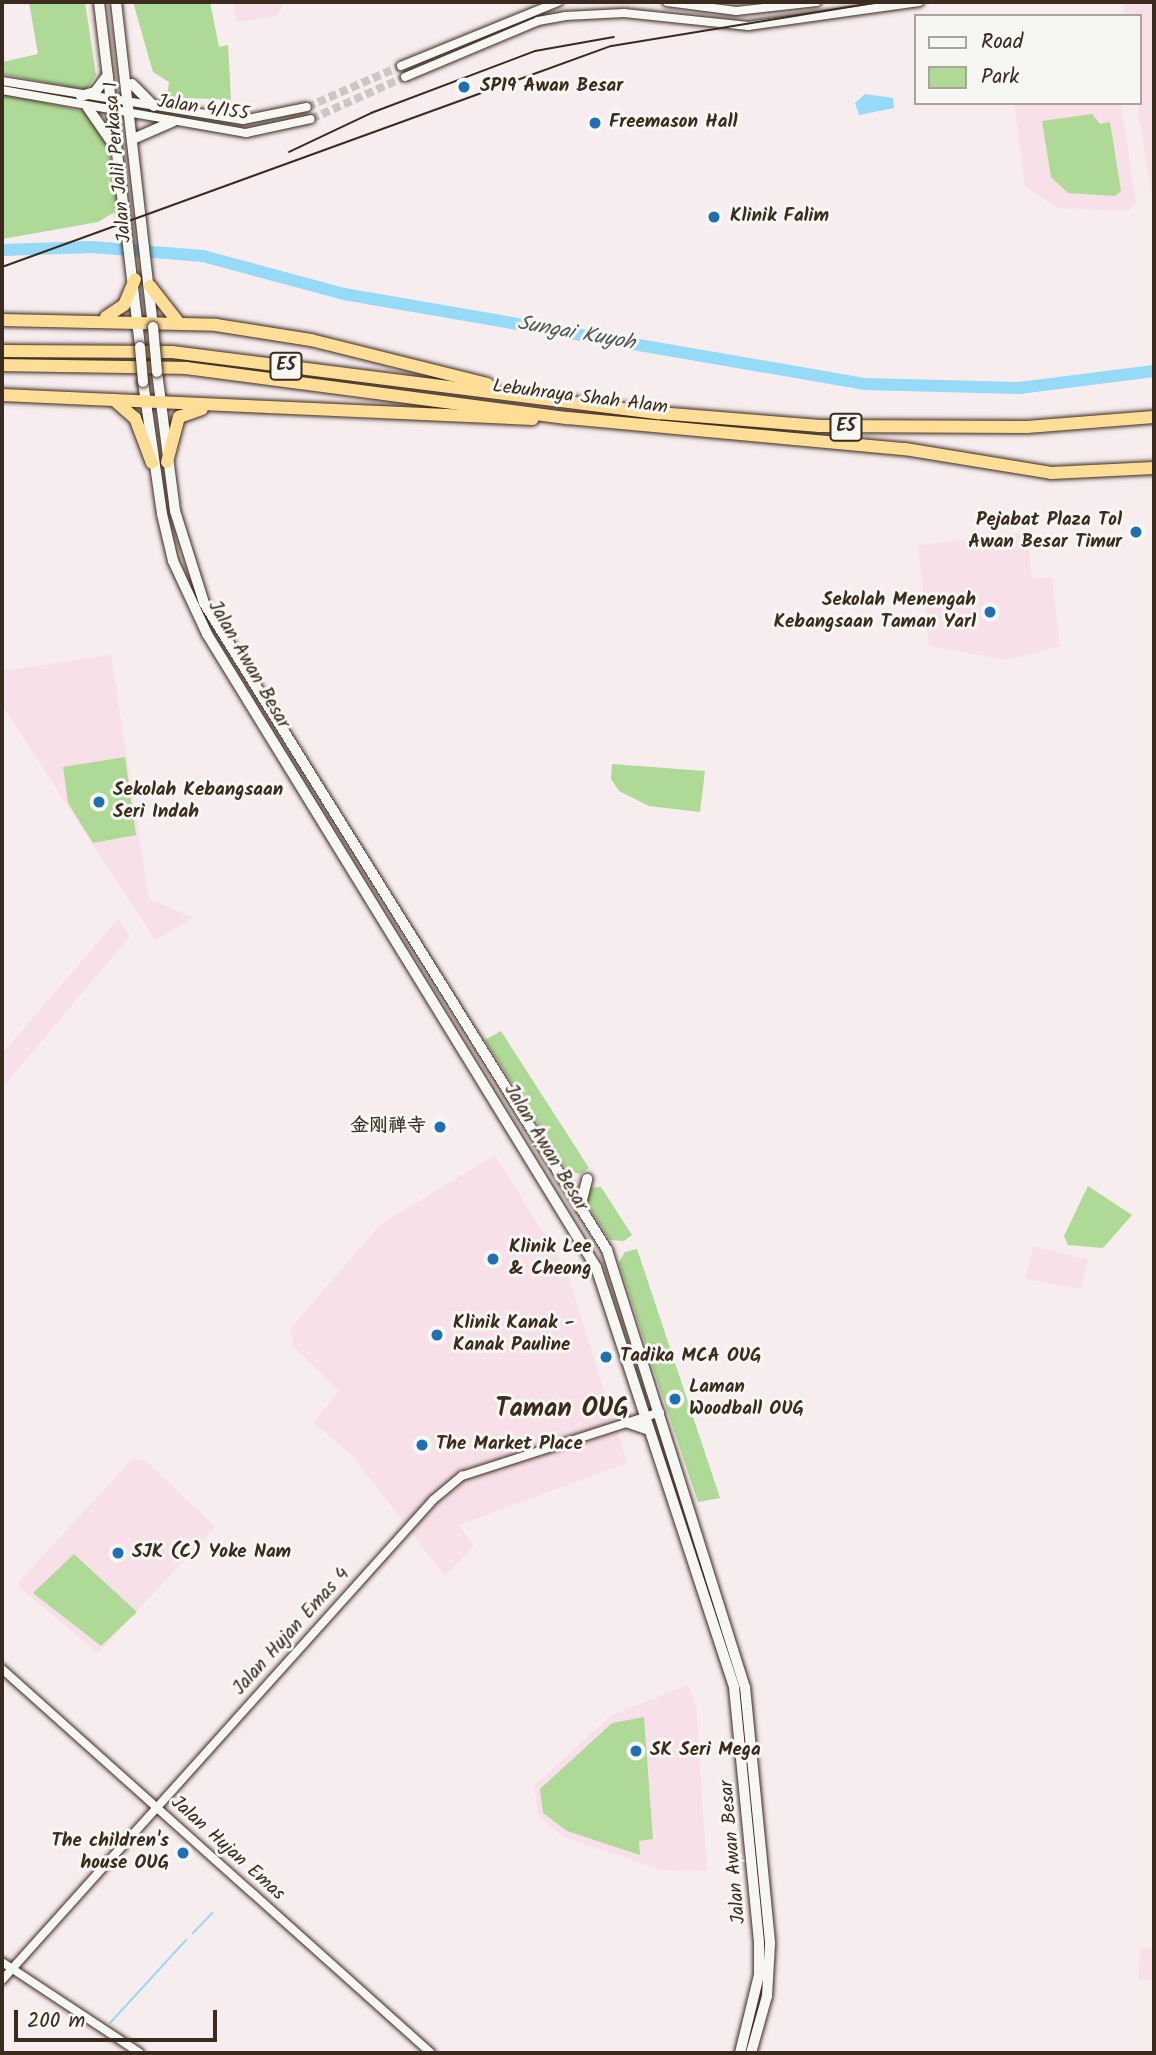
<!DOCTYPE html>
<meta charset="utf-8">
<style>
body{margin:0}
#map{position:relative;width:1156px;height:2055px;overflow:hidden;background:#f7ecee;font-family:Kalam,"LXGW WenKai TC",sans-serif}
div>[style]{position:absolute}
.built>*{inset:0;background:#f8e0e9}
.green>*{inset:0;background:#afd996}
.water>*{inset:0;background:#95daf7}
.stream>*{height:2px;margin:-1px;padding:0 1px;transform-origin:1px;border-radius:1px;background:#95daf7}
.river>*{height:12px;margin:-6px;padding:0 6px;transform-origin:6px;border-radius:6px;background:#95daf7}
.tertiary-tunnel>*{height:8px;margin-top:-4px;transform-origin:0;background:repeating-linear-gradient(90deg,#d1c5c4 0 8px,transparent 0 12px)}
.roads{filter:drop-shadow(0 0 2px #3b2a1e) drop-shadow(0 0 2px #3b2a1e)}
.tertiary>*{height:8px;margin:-4px;padding:0 4px;transform-origin:4px;border-radius:4px;background:#f6f6f2}
.secondary>*{height:10px;margin:-5px;padding:0 5px;transform-origin:5px;border-radius:5px;background:#f6f6f2}
.motorway>*{height:12px;margin:-6px;padding:0 6px;transform-origin:6px;border-radius:6px;background:#fede96}
.tram>*{height:2px;margin:-1px;padding:0 1px;transform-origin:1px;border-radius:1px;background:#3b2a1e}
.bridges{filter:drop-shadow(0 0 2px #3b2a1e) drop-shadow(0 0 2px #3b2a1e)}
.secondary-bridge>*{height:10px;margin:-5px;padding:0 5px;transform-origin:5px;border-radius:5px;background:#f6f6f2}
.dots>*{width:19px;height:19px;translate:-50% -50%;box-sizing:border-box;border:4px solid #f6f6f2;border-radius:50%}
span{translate:-50% -50%;white-space:nowrap;text-align:center;line-height:1.15;-webkit-text-stroke:6px #f6f6f2;paint-order:stroke}
.shield-label span{padding:2px 5px;background:#f6f6f2;border:2px solid;border-radius:5px;-webkit-text-stroke-width:0}
.shield-label{font-size:18px;color:#3b2a1e;font-weight:700}
.poi-label{font-size:19px;color:#3b2a1e;font-weight:700}
.left{translate:0 -50%;text-align:left}
.right{translate:-100% -50%;text-align:right}
.street-label{font-size:19px;color:#3b2a1e}
.water-label{font-size:21px;color:#525654;font-style:italic}
.district-label{font-size:26px;color:#3b2a1e;font-weight:700}
.frame{position:absolute;inset:0;border:4px solid #3b2a1e;pointer-events:none}
.legend{position:absolute;left:914px;top:14px;width:228px;height:91px;box-sizing:border-box;background:#f6f6f2;border:2px solid #aba49d;margin:0;padding:9px 12px;list-style:none;font-size:21px;color:#3b2a1e}
.legend li{display:flex;align-items:center;gap:14px;height:35px}
.legend b{width:35px;border:2px solid #aba49d}
.scale{position:absolute;left:14px;top:2010px;width:203px;height:32px;box-sizing:border-box;border:4px solid #3b2a1e;border-top:0;padding-left:9px;font-size:21px;line-height:24px;white-space:nowrap;color:#3b2a1e;-webkit-text-stroke:5px #f6f6f2;paint-order:stroke}
</style>
<div id="map">
<div class="built">
<i style="clip-path:polygon(233px 2px,285px 2px,277px 16px,237px 22px)"></i>
<i style="clip-path:polygon(1123px 2px,1154px 2px,1154px 210px,1137px 103px,1140px 16px,1125px 16px)"></i>
<i style="clip-path:polygon(1014px 103px,1121px 103px,1136px 204px,1128px 211px,1057px 208px,1025px 186px)"></i>
<i style="clip-path:polygon(1028px 533px,1032px 579px,1052px 577px,1060px 646px,1008px 660px,929px 646px,918px 545px)"></i>
<i style="clip-path:polygon(111px 655px,149px 899px,194px 918px,155px 940px,2px 705px,2px 671px)"></i>
<i style="clip-path:polygon(118px 919px,130px 936px,2px 1088px,2px 1054px)"></i>
<i style="clip-path:polygon(495px 1155px,566px 1270px,627px 1463px,459px 1525px,474px 1546px,445px 1576px,354px 1458px,314px 1422px,339px 1391px,293px 1346px,291px 1328px,381px 1224px)"></i>
<i style="clip-path:polygon(1033px 1246px,1088px 1260px,1081px 1289px,1026px 1279px)"></i>
<i style="clip-path:polygon(133px 1459px,147px 1462px,215px 1527px,98px 1653px,19px 1587px,21px 1579px)"></i>
<i style="clip-path:polygon(688px 1685px,696px 1705px,707px 1871px,661px 1870px,564px 1837px,539px 1817px,534px 1786px,610px 1716px)"></i>
<i style="clip-path:polygon(1141px 1947px,1154px 1948px,1154px 1980px,1138px 1980px)"></i>
</div>
<div class="green">
<i style="clip-path:polygon(29px 2px,85px 2px,96px 75px,86px 90px,2px 74px,2px 62px,38px 54px)"></i>
<i style="clip-path:polygon(133px 2px,210px 2px,219px 47px,228px 45px,231px 100px,167px 97px,169px 82px,153px 72px)"></i>
<i style="clip-path:polygon(2px 94px,84px 111px,108px 144px,118px 210px,98px 222px,2px 239px)"></i>
<i style="clip-path:polygon(1092px 114px,1100px 124px,1110px 122px,1121px 191px,1115px 196px,1068px 193px,1051px 177px,1042px 121px)"></i>
<i style="clip-path:polygon(125px 757px,136px 835px,93px 843px,68px 803px,63px 767px)"></i>
<i style="clip-path:polygon(612px 764px,705px 771px,700px 812px,649px 806px,619px 791px,611px 779px)"></i>
<i style="clip-path:polygon(501px 1031px,589px 1168px,580px 1174px,568px 1171px,485px 1040px)"></i>
<i style="clip-path:polygon(1088px 1186px,1132px 1215px,1103px 1248px,1068px 1245px,1064px 1236px)"></i>
<i style="clip-path:polygon(601px 1187px,632px 1235px,624px 1241px,610px 1240px,585px 1200px,590px 1188px)"></i>
<i style="clip-path:polygon(637px 1249px,720px 1498px,698px 1502px,654px 1371px,619px 1262px,625px 1252px)"></i>
<i style="clip-path:polygon(74px 1554px,137px 1612px,101px 1646px,33px 1593px)"></i>
<i style="clip-path:polygon(644px 1717px,653px 1839px,639px 1841px,640px 1855px,567px 1831px,543px 1813px,540px 1789px,612px 1723px)"></i>
</div>
<div class="water">
<i style="clip-path:polygon(865px 94px,893px 98px,894px 108px,859px 115px,855px 103px)"></i>
</div>
<div class="stream">
<i style="left:193px;top:1933px;width:28px;rotate:-46deg"></i>
<i style="left:110px;top:2023px;width:113px;rotate:-47.5deg"></i>
</div>
<div class="river">
<i style="left:2px;top:250px;width:90px;rotate:-1.9deg"></i>
<i style="left:92px;top:247px;width:111px;rotate:4.6deg"></i>
<i style="left:203px;top:256px;width:146px;rotate:15.1deg"></i>
<i style="left:344px;top:294px;width:529px;rotate:9.8deg"></i>
<i style="left:865px;top:384px;width:154px;rotate:1.5deg"></i>
<i style="left:1019px;top:388px;width:136px;rotate:-7.2deg"></i>
</div>
<div class="tertiary-tunnel">
<i style="left:307px;top:107px;width:103px;rotate:-23.6deg"></i>
<i style="left:311px;top:119px;width:103px;rotate:-24.1deg"></i>
</div>
<div class="roads">
<div class="tertiary">
<i style="left:667px;top:2px;width:70px;rotate:7.4deg"></i>
<i style="left:736px;top:11px;width:81px;rotate:-6.3deg"></i>
<i style="left:401px;top:66px;width:170px;rotate:-22.2deg"></i>
<i style="left:405px;top:77px;width:144px;rotate:-22.8deg"></i>
<i style="left:538px;top:21px;width:27px;rotate:-10deg"></i>
<i style="left:565px;top:16px;width:59px;rotate:-2.9deg"></i>
<i style="left:624px;top:13px;width:125px;rotate:6deg"></i>
<i style="left:748px;top:26px;width:173px;rotate:-8deg"></i>
<i style="left:2px;top:81px;width:244px;rotate:9.2deg"></i>
<i style="left:243px;top:120px;width:65px;rotate:-11.5deg"></i>
<i style="left:2px;top:90px;width:248px;rotate:10deg"></i>
<i style="left:246px;top:133px;width:66px;rotate:-12.2deg"></i>
<i style="left:2px;top:1669px;width:576px;rotate:41.83deg"></i>
<i style="left:2px;top:1962px;width:165px;rotate:33.4deg"></i>
<i style="left:2px;top:1980px;width:645px;rotate:-48.08deg"></i>
<i style="left:433px;top:1500px;width:38px;rotate:-40deg"></i>
<i style="left:462px;top:1476px;width:208px;rotate:-17.9deg"></i>
</div>
<div class="secondary">
<i style="left:99px;top:2px;width:347px;rotate:83.2deg"></i>
<i style="left:116px;top:2px;width:327px;rotate:83.5deg"></i>
<i style="left:132px;top:84px;width:31px;rotate:45deg"></i>
<i style="left:81px;top:96px;width:15px;rotate:-16deg"></i>
<i style="left:95px;top:92px;width:21px;rotate:-53deg"></i>
<i style="left:88px;top:108px;width:47px;rotate:55.3deg"></i>
<i style="left:133px;top:139px;width:43px;rotate:-23.6deg"></i>
<i style="left:157px;top:372px;width:140px;rotate:82.6deg"></i>
<i style="left:175px;top:511px;width:96px;rotate:72.5deg"></i>
<i style="left:204px;top:603px;width:762px;rotate:58.08deg"></i>
<i style="left:607px;top:1250px;width:458px;rotate:72.5deg"></i>
<i style="left:745px;top:1687px;width:258px;rotate:84.4deg"></i>
<i style="left:770px;top:1944px;width:52px;rotate:93.3deg"></i>
<i style="left:767px;top:1996px;width:59px;rotate:105.7deg"></i>
<i style="left:143px;top:382px;width:133px;rotate:81.8deg"></i>
<i style="left:162px;top:514px;width:48px;rotate:76.8deg"></i>
<i style="left:173px;top:561px;width:81px;rotate:65deg"></i>
<i style="left:207px;top:634px;width:743px;rotate:58.43deg"></i>
<i style="left:596px;top:1267px;width:442px;rotate:71.8deg"></i>
<i style="left:734px;top:1687px;width:257px;rotate:84.4deg"></i>
<i style="left:759px;top:1943px;width:32px;rotate:90deg"></i>
<i style="left:759px;top:1975px;width:80px;rotate:103.7deg"></i>
<i style="left:580px;top:1208px;width:30px;rotate:-76deg"></i>
<i style="left:626px;top:1422px;width:24px;rotate:19deg"></i>
</div>
<div class="motorway">
<i style="left:150px;top:286px;width:46px;rotate:52.1deg"></i>
<i style="left:106px;top:317px;width:22px;rotate:-34deg"></i>
<i style="left:124px;top:305px;width:28px;rotate:-67deg"></i>
<i style="left:2px;top:320px;width:214px;rotate:1.3deg"></i>
<i style="left:216px;top:325px;width:96px;rotate:9deg"></i>
<i style="left:311px;top:340px;width:182px;rotate:14deg"></i>
<i style="left:2px;top:351px;width:170px;rotate:0.3deg"></i>
<i style="left:172px;top:352px;width:490px;rotate:7.2deg"></i>
<i style="left:658px;top:413px;width:162px;rotate:4.6deg"></i>
<i style="left:819px;top:426px;width:208px;rotate:0.3deg"></i>
<i style="left:1027px;top:427px;width:127px;rotate:-4.5deg"></i>
<i style="left:2px;top:365px;width:184px;rotate:0.9deg"></i>
<i style="left:186px;top:368px;width:385px;rotate:7.5deg"></i>
<i style="left:568px;top:418px;width:338px;rotate:5.3deg"></i>
<i style="left:905px;top:449px;width:148px;rotate:9.3deg"></i>
<i style="left:1051px;top:473px;width:103px;rotate:-2.8deg"></i>
<i style="left:2px;top:395px;width:531px;rotate:2.59deg"></i>
<i style="left:114px;top:400px;width:28px;rotate:41deg"></i>
<i style="left:135px;top:418px;width:48px;rotate:69.3deg"></i>
<i style="left:167px;top:462px;width:47px;rotate:-75.1deg"></i>
<i style="left:179px;top:417px;width:24px;rotate:-19deg"></i>
</div>
</div>
<div class="tram">
<i style="left:289px;top:152px;width:91px;rotate:-25.4deg"></i>
<i style="left:371px;top:113px;width:175px;rotate:-20.7deg"></i>
<i style="left:535px;top:51px;width:80px;rotate:-10deg"></i>
<i style="left:2px;top:267px;width:648px;rotate:-19.95deg"></i>
<i style="left:611px;top:46px;width:274px;rotate:-9.3deg"></i>
</div>
<div class="bridges">
<div class="secondary-bridge">
<i style="left:153px;top:327px;width:45px;rotate:84.9deg"></i>
<i style="left:140px;top:347px;width:35px;rotate:85deg"></i>
</div>
</div>
<div class="dots">
<i style="left:464px;top:87px;background:#1f6fb2"></i>
<i style="left:595px;top:123px;background:#1f6fb2"></i>
<i style="left:714px;top:217px;background:#1f6fb2"></i>
<i style="left:1136px;top:532px;background:#1f6fb2"></i>
<i style="left:990px;top:612px;background:#1f6fb2"></i>
<i style="left:99px;top:802px;background:#1f6fb2"></i>
<i style="left:440px;top:1127px;background:#1f6fb2"></i>
<i style="left:493px;top:1259px;background:#1f6fb2"></i>
<i style="left:437px;top:1335px;background:#1f6fb2"></i>
<i style="left:606px;top:1357px;background:#1f6fb2"></i>
<i style="left:675px;top:1399px;background:#1f6fb2"></i>
<i style="left:422px;top:1445px;background:#1f6fb2"></i>
<i style="left:118px;top:1553px;background:#1f6fb2"></i>
<i style="left:636px;top:1751px;background:#1f6fb2"></i>
<i style="left:183px;top:1853px;background:#1f6fb2"></i>
</div>
<div class="shield-label">
<span style="left:286px;top:366px">E5</span>
<span style="left:846px;top:427px">E5</span>
</div>
<div class="poi-label">
<span class="left" style="left:480px;top:87px">SP19 Awan Besar</span>
<span class="left" style="left:609px;top:123px">Freemason Hall</span>
<span class="left" style="left:730px;top:217px">Klinik Falim</span>
<span class="right" style="left:1122px;top:532px">Pejabat Plaza Tol<br>Awan Besar Timur</span>
<span class="right" style="left:976px;top:612px">Sekolah Menengah<br>Kebangsaan Taman Yarl</span>
<span class="left" style="left:113px;top:802px">Sekolah Kebangsaan<br>Seri Indah</span>
<span class="right" style="left:426px;top:1127px">金刚禅寺</span>
<span class="left" style="left:509px;top:1259px">Klinik Lee<br>&amp; Cheong</span>
<span class="left" style="left:453px;top:1335px">Klinik Kanak -<br>Kanak Pauline</span>
<span class="left" style="left:620px;top:1357px">Tadika MCA OUG</span>
<span class="left" style="left:689px;top:1399px">Laman<br>Woodball OUG</span>
<span class="left" style="left:436px;top:1445px">The Market Place</span>
<span class="left" style="left:132px;top:1553px">SJK (C) Yoke Nam</span>
<span class="left" style="left:650px;top:1751px">SK Seri Mega</span>
<span class="right" style="left:169px;top:1853px">The children's<br>house OUG</span>
</div>
<div class="street-label">
<span style="left:203px;top:109px;rotate:8deg">Jalan 4/155</span>
<span style="left:119px;top:162px;rotate:-95deg">Jalan Jalil Perkasa 1</span>
<span style="left:580px;top:398px;rotate:7deg">Lebuhraya Shah Alam</span>
<span style="left:248px;top:665px;rotate:60deg">Jalan Awan Besar</span>
<span style="left:545px;top:1148px;rotate:59deg">Jalan Awan Besar</span>
<span style="left:292px;top:1632px;rotate:-48deg">Jalan Hujan Emas 4</span>
<span style="left:227px;top:1849px;rotate:42deg">Jalan Hujan Emas</span>
<span style="left:734px;top:1852px;rotate:-95deg">Jalan Awan Besar</span>
</div>
<div class="water-label">
<span style="left:576px;top:334px;rotate:10deg">Sungai Kuyoh</span>
</div>
<div class="district-label">
<span style="left:562px;top:1410px">Taman OUG</span>
</div>
<div class="frame"></div>
<ul class="legend">
<li><b style="height:9px;background:#f6f6f2"></b>Road</li>
<li><b style="height:19px;background:#afd996"></b>Park</li>
</ul>
<div class="scale">200 m</div>
</div>
